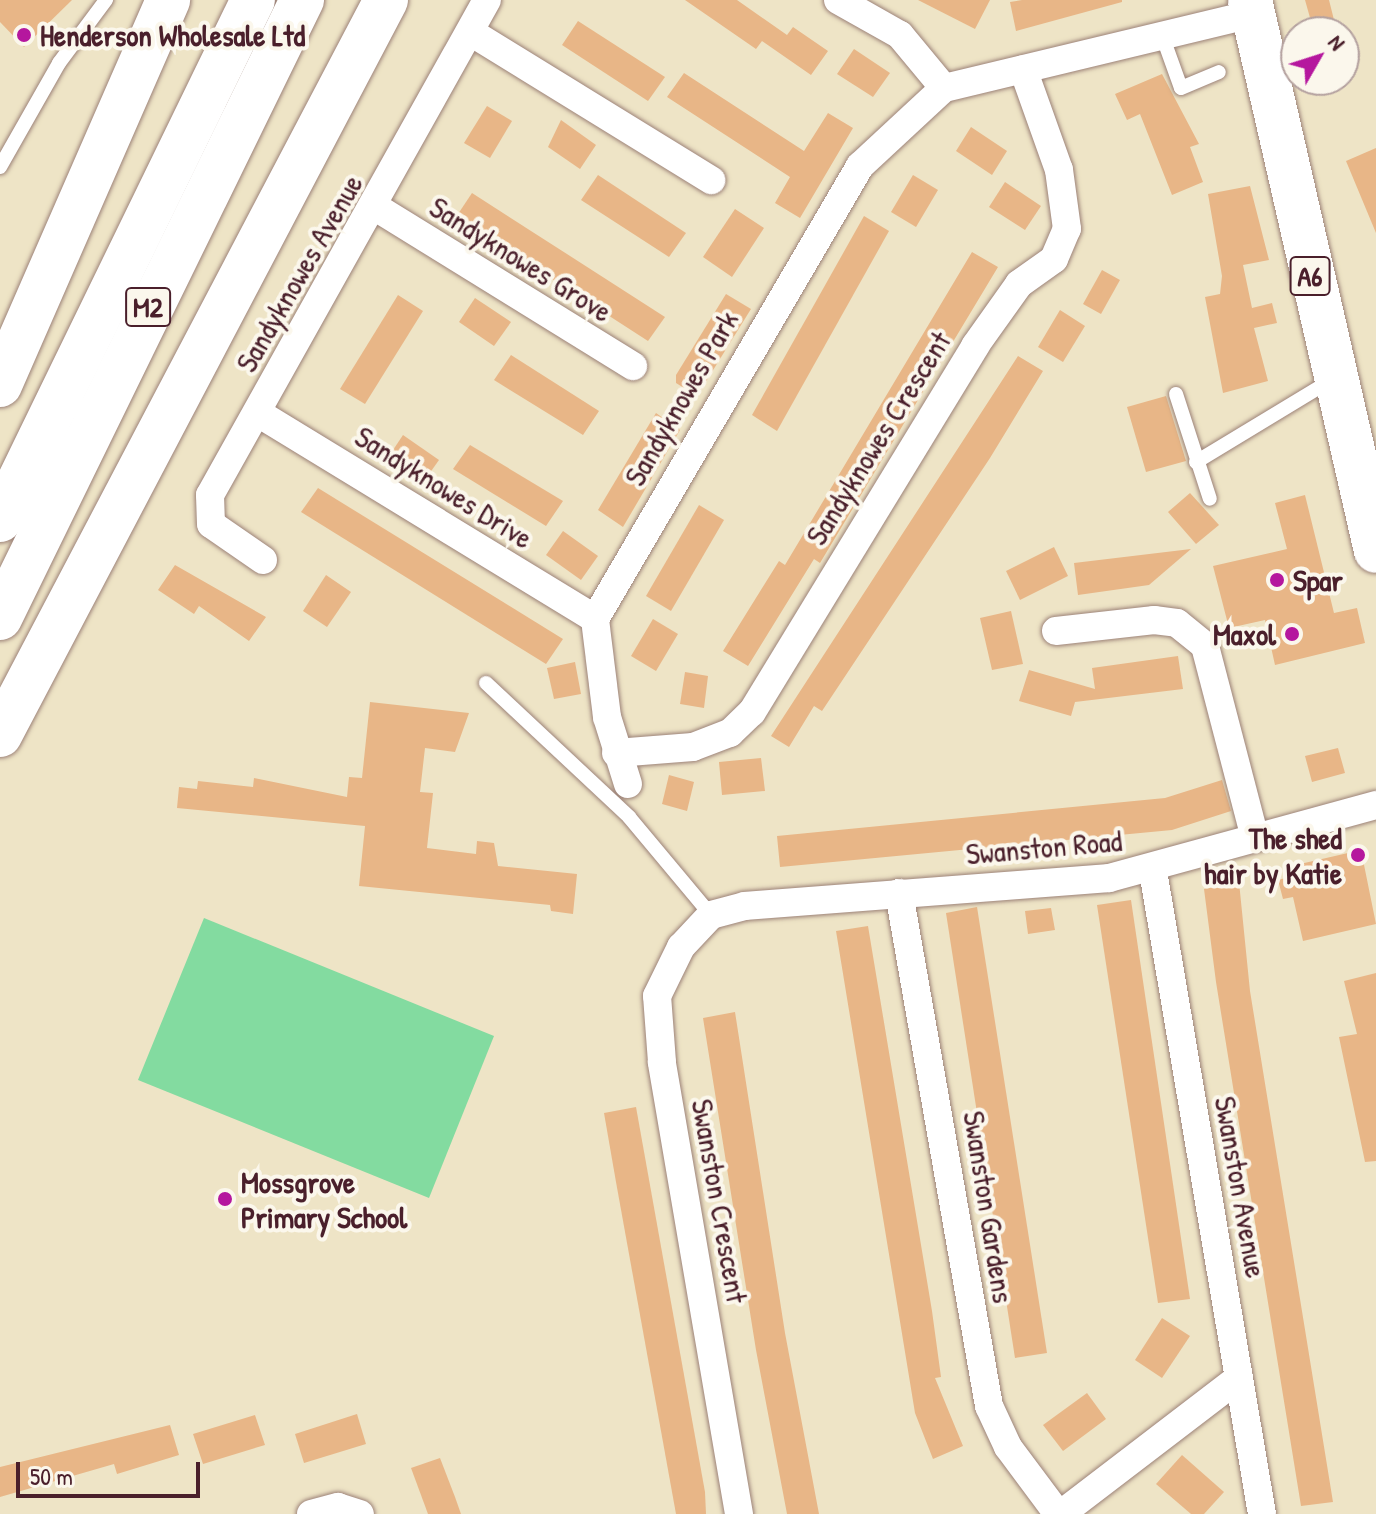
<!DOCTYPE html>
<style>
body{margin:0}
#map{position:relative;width:1376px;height:1514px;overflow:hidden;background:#eee4c6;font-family:"Patrick Hand",sans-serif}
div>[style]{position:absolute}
.green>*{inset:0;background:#83dba0}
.building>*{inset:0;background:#e8b687}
.roads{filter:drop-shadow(0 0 2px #9c8278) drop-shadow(0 0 2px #9c8278)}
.lane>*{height:14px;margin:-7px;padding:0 7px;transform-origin:7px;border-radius:7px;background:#fff}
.street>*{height:28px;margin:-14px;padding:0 14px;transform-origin:14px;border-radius:14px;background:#fff}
.primary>*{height:44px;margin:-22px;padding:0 22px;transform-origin:22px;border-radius:22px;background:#fff}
.highway>*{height:44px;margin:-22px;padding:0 22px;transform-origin:22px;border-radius:22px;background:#fff}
.dots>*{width:22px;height:22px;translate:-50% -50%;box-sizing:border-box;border:4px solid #fbf7ec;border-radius:50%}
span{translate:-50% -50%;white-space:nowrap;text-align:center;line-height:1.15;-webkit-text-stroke:8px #fbf7ec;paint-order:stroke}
.shield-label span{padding:2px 6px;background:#fbf7ec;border:2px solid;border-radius:6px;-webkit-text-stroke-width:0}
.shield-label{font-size:28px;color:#4a1f2b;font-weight:700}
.poi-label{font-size:30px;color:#4a1f2b;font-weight:700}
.left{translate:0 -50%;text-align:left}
.right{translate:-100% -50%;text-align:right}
.street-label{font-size:30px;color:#4a1f2b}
.north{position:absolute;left:1280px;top:16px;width:80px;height:80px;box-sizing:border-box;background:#fbf7ec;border:2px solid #b4a19f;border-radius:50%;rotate:51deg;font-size:22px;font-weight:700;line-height:32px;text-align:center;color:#4a1f2b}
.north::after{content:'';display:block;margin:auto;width:28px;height:36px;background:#b5179e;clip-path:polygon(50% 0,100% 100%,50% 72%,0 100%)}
.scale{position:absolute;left:16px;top:1462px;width:184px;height:36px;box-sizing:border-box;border:4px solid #4a1f2b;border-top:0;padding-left:10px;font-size:24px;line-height:28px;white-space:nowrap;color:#4a1f2b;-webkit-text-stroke:6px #fbf7ec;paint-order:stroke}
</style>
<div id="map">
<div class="green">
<i style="clip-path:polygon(204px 918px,494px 1036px,429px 1198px,138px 1080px)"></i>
</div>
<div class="building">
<i style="clip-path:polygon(0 0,72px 0,24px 47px,0 22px)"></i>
<i style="clip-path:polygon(685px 0,737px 0,787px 35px,793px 27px,828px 51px,811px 75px,762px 41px,756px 49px)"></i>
<i style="clip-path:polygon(918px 0,990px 0,975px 29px)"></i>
<i style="clip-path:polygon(1022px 0,1122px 0,1122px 2px,1016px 31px,1010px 2px)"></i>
<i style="clip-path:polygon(1305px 0,1329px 0,1337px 32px,1314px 32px)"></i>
<i style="clip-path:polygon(578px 21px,665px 77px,648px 101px,562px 45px)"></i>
<i style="clip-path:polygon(854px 49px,890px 73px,873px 97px,837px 74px)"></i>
<i style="clip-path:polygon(684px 73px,804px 151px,828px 113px,853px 128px,800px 218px,775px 203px,790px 177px,667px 97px)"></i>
<i style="clip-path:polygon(1162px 74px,1199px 144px,1190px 147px,1203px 182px,1172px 195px,1140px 114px,1127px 120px,1115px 94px)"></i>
<i style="clip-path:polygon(487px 106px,512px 121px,490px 158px,464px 143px)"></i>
<i style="clip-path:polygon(561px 120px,596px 145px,580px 169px,548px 147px)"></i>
<i style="clip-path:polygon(971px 127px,1007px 151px,992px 175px,956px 151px)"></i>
<i style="clip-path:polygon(1376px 148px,1376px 233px,1346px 161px)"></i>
<i style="clip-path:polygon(598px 175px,686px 233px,669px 257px,581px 200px)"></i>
<i style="clip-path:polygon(913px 175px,938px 190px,916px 227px,891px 212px)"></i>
<i style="clip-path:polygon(1005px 182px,1041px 206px,1025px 230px,989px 207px)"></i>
<i style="clip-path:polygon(1250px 186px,1269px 260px,1243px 265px,1252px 308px,1272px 303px,1277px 323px,1254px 328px,1268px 381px,1223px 393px,1205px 297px,1220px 294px,1222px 276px,1208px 194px)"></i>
<i style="clip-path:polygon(472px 193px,665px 317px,648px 341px,456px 217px)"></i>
<i style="clip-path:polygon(735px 209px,764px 228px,732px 277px,703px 257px)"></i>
<i style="clip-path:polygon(864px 216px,889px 231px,777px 431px,752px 415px)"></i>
<i style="clip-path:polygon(972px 252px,998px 267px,820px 563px,814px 559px,748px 666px,723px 651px,779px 561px,785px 565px)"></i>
<i style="clip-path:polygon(1102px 270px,1120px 280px,1101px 314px,1083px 304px)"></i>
<i style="clip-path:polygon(726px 294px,751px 309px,697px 396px,676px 383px,676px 375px)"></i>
<i style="clip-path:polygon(398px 295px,423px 311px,365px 404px,340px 389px)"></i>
<i style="clip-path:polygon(475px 298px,511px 322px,494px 346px,459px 322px)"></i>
<i style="clip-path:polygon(1060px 310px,1085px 326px,1063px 362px,1038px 347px)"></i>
<i style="clip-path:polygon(511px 355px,599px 411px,583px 435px,494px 380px)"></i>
<i style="clip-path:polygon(1018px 356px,1043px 371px,990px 458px,822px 711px,814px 706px,789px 747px,771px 736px)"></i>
<i style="clip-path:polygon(1166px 396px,1186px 461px,1146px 472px,1127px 407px)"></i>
<i style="clip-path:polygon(656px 413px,680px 430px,623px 527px,598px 510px)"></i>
<i style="clip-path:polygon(403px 435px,439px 460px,422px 484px,387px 459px)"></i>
<i style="clip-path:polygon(470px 445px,563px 501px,546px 526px,453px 469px)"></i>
<i style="clip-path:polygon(318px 488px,563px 639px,546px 664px,301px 512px)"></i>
<i style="clip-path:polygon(1190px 493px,1219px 525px,1196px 544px,1168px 512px)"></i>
<i style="clip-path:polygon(1305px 495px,1334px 613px,1357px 608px,1365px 643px,1275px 665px,1265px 620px,1229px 628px,1213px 566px,1287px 549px,1275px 503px)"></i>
<i style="clip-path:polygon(699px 505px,724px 520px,671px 611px,646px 596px)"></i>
<i style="clip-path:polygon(563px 531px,598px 556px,581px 580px,546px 555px)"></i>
<i style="clip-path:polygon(1054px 547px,1068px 576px,1020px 600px,1006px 571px)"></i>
<i style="clip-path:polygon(1191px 549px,1149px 585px,1078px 595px,1074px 563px)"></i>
<i style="clip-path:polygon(175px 565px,266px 617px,249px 641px,199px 606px,194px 614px,158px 590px)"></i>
<i style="clip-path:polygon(326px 575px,351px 592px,327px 627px,303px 611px)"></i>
<i style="clip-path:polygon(1011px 611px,1023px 664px,992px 670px,980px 618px)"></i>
<i style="clip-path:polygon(653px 619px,678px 634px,656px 671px,631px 656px)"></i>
<i style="clip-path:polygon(1178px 656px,1183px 689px,1075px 702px,1071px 716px,1019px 701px,1029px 670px,1095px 689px,1092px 668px)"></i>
<i style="clip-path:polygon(575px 662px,581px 694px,554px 699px,547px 668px)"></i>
<i style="clip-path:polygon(685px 672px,708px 676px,704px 708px,680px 704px)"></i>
<i style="clip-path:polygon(370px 702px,469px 713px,455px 752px,425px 748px,420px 792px,433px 793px,427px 848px,476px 854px,477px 841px,494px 843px,498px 866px,577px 874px,573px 914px,551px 911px,550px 905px,359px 886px,365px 826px,177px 808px,179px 787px,197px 789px,198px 781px,253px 787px,254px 778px,347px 797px,349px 777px,362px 778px)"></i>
<i style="clip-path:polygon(1338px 748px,1345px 773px,1312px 782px,1305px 756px)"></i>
<i style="clip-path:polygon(761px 758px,765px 791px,722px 795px,719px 762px)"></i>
<i style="clip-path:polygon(669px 775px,694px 782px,687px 811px,662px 804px)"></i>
<i style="clip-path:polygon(1222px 780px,1231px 811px,1172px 830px,780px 867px,777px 836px,1165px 798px)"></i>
<i style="clip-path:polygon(1361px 850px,1376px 924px,1303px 941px,1293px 897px,1283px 899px,1278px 880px,1289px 877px,1287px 867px)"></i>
<i style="clip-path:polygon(1239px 882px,1250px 991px,1333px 1502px,1301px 1506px,1216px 982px,1204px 889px)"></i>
<i style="clip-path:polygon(1131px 900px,1190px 1299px,1158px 1303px,1097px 905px)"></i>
<i style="clip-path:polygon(977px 907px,1047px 1353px,1015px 1358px,946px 913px)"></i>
<i style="clip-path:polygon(1051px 908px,1055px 930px,1028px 934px,1025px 911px)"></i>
<i style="clip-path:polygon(868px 926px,932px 1311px,941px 1377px,935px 1378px,963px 1446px,933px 1459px,915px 1413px,836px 931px)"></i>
<i style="clip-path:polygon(1376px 973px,1376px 1161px,1365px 1162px,1339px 1037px,1357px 1034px,1344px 981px)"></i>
<i style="clip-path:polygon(735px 1012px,785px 1333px,819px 1514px,787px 1514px,756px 1350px,703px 1018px)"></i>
<i style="clip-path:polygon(636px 1107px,705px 1492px,706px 1514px,676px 1514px,616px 1182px,604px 1113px)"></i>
<i style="clip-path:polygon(1162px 1318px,1190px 1336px,1162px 1378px,1135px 1360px)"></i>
<i style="clip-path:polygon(1087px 1393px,1106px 1419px,1063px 1451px,1043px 1425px)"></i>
<i style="clip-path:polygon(357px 1414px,366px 1444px,304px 1463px,295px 1434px)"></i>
<i style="clip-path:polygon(255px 1415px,265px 1445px,203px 1464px,193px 1434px)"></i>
<i style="clip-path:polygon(170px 1425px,179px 1455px,117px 1474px,114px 1464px,0 1497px,0 1467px)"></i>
<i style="clip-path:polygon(1182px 1455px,1224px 1492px,1204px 1514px,1191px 1514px,1156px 1484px)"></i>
<i style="clip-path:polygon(440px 1458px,455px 1497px,461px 1514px,428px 1514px,411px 1468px)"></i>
</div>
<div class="roads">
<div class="lane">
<i style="left:1162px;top:35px;width:56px;rotate:70.3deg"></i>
<i style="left:1181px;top:88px;width:41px;rotate:-22.8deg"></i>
<i style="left:0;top:167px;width:120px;rotate:-60.4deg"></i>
<i style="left:59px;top:63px;width:79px;rotate:-53.3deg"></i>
<i style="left:1176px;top:394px;width:110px;rotate:72.1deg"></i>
<i style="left:1196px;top:462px;width:160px;rotate:-31.2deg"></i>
<i style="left:486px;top:683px;width:196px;rotate:43.1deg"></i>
<i style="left:629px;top:817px;width:128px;rotate:50.1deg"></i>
</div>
<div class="street">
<i style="left:838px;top:0;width:71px;rotate:29.4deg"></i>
<i style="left:900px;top:35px;width:69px;rotate:50.3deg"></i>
<i style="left:472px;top:33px;width:281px;rotate:31.6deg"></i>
<i style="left:377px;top:208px;width:301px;rotate:31.7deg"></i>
<i style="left:258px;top:413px;width:395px;rotate:31.4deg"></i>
<i style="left:263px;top:560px;width:63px;rotate:-145.3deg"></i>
<i style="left:211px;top:524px;width:29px;rotate:-92deg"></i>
<i style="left:210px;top:495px;width:567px;rotate:-60.77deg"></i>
<i style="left:1056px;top:631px;width:99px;rotate:-6.4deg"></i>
<i style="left:1154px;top:620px;width:23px;rotate:7deg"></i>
<i style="left:1177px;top:623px;width:36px;rotate:39deg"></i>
<i style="left:1205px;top:646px;width:198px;rotate:75.4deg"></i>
<i style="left:616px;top:753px;width:77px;rotate:-4.5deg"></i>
<i style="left:693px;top:747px;width:40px;rotate:-21deg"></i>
<i style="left:730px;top:733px;width:30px;rotate:-44deg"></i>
<i style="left:752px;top:712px;width:429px;rotate:-58.6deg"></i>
<i style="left:975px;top:346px;width:76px;rotate:-54.6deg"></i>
<i style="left:1019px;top:284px;width:43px;rotate:-35.5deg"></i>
<i style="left:1054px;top:259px;width:33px;rotate:-67deg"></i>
<i style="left:1067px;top:229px;width:60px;rotate:-97.7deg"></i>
<i style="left:1059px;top:170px;width:107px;rotate:-109.6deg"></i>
<i style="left:628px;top:784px;width:70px;rotate:-107.4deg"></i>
<i style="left:607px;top:717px;width:99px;rotate:-97deg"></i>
<i style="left:595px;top:619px;width:525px;rotate:-59.67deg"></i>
<i style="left:860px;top:166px;width:115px;rotate:-42.9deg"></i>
<i style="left:944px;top:88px;width:318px;rotate:-13.5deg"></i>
<i style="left:1153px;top:871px;width:652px;rotate:80.38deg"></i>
<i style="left:899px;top:893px;width:521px;rotate:80.05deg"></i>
<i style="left:989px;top:1406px;width:45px;rotate:65.1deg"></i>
<i style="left:1008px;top:1447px;width:84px;rotate:53.3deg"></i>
<i style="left:311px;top:1514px;width:28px;rotate:-15deg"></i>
<i style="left:338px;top:1507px;width:23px;rotate:18deg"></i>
<i style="left:739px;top:1514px;width:459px;rotate:-99.7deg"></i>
<i style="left:662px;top:1062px;width:66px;rotate:-94.3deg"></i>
<i style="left:657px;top:996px;width:55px;rotate:-63.9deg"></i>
<i style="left:681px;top:947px;width:44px;rotate:-46.8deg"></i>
<i style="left:711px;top:915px;width:35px;rotate:-15deg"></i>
<i style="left:745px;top:906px;width:365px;rotate:-4.4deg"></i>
<i style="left:1109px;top:878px;width:277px;rotate:-15.3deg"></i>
<i style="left:1061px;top:1514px;width:224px;rotate:-37.4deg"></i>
</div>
<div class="primary">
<i style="left:1250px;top:0;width:565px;rotate:77.12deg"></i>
</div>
<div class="highway">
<i style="left:0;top:385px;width:420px;rotate:-66.4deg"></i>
<i style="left:0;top:520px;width:578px;rotate:-64.06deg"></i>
<i style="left:0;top:618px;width:688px;rotate:-63.96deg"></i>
<i style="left:0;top:735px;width:830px;rotate:-62.29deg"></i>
</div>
</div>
<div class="dots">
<i style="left:24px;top:35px;background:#b5179e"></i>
<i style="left:1277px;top:580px;background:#b5179e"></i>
<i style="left:1292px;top:634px;background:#b5179e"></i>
<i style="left:1358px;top:855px;background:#b5179e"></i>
<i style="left:225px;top:1199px;background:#b5179e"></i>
</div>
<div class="shield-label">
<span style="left:1310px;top:276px">A6</span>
<span style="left:148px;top:307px">M2</span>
</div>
<div class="poi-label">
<span class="left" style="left:40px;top:35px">Henderson Wholesale Ltd</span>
<span class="left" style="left:1293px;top:580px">Spar</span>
<span class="right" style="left:1276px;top:634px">Maxol</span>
<span class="right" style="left:1342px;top:855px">The shed<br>hair by Katie</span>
<span class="left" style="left:241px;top:1199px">Mossgrove<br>Primary School</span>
</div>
<div class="street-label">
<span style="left:521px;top:259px;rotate:32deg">Sandyknowes Grove</span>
<span style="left:299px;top:273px;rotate:-60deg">Sandyknowes Avenue</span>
<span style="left:681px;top:398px;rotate:-60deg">Sandyknowes Park</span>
<span style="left:878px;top:438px;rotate:-58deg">Sandyknowes Crescent</span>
<span style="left:444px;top:487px;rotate:32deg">Sandyknowes Drive</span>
<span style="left:1044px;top:847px;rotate:-5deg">Swanston Road</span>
<span style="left:1241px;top:1187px;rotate:80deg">Swanston Avenue</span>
<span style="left:720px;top:1201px;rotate:80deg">Swanston Crescent</span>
<span style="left:989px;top:1207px;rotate:81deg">Swanston Gardens</span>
</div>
<div class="north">N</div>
<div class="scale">50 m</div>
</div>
